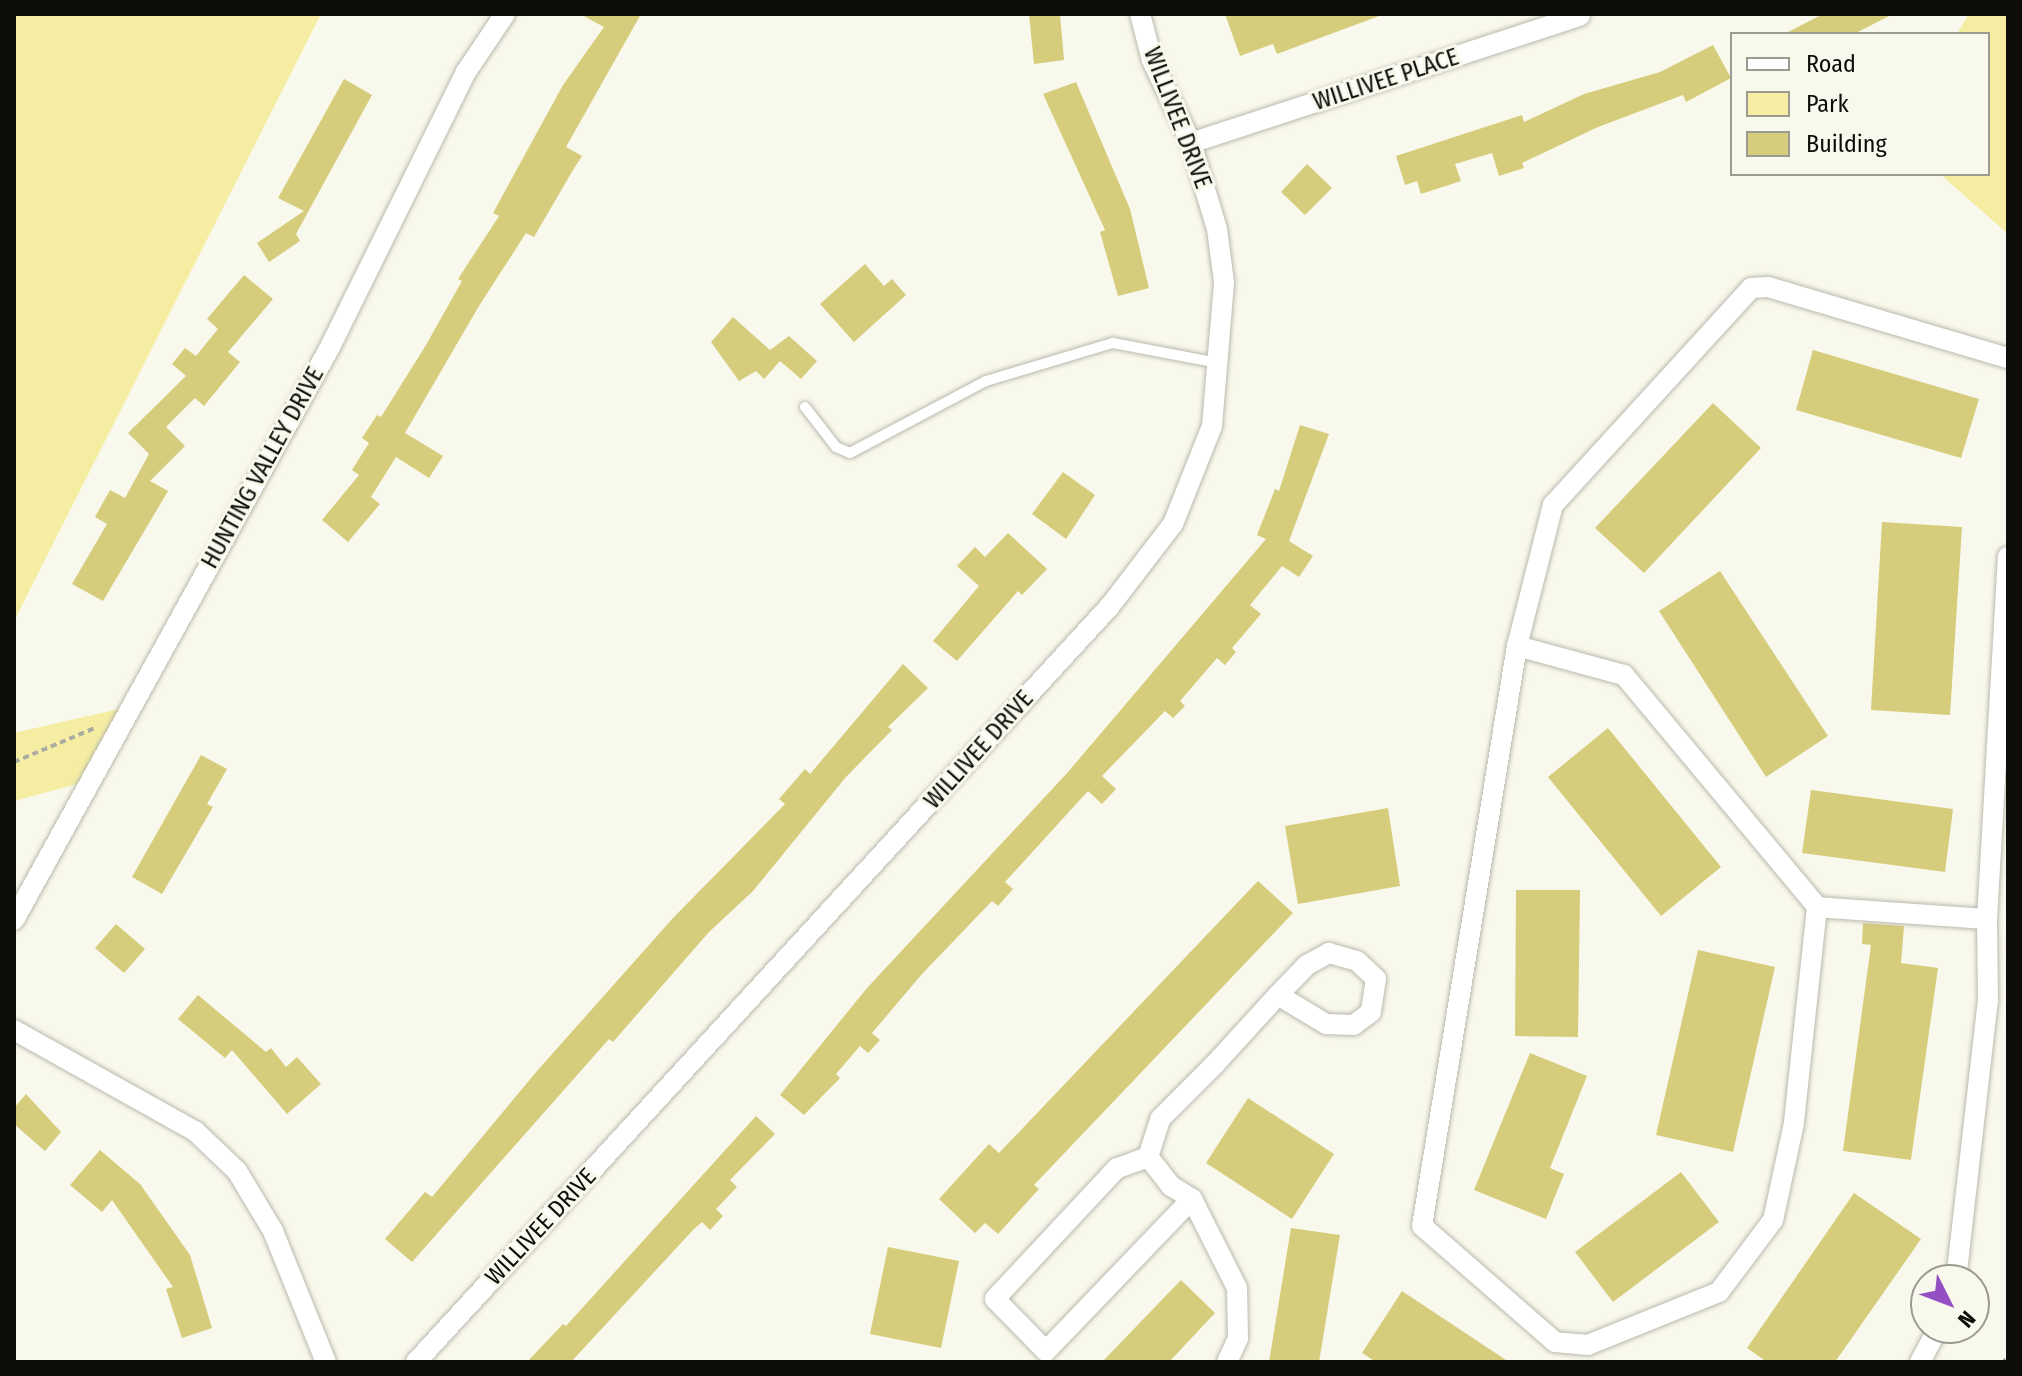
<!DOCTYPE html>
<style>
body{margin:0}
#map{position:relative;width:2022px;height:1376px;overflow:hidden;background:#f9f8ec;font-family:"Fira Sans Condensed",sans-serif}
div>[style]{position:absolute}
.green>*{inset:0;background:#f5eea2}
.building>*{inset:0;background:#d6cd7c}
.path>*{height:4px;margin-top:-2px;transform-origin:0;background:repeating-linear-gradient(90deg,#ababa1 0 6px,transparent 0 10px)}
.roads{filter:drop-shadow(0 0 2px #bab9ad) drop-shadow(0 0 2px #bab9ad)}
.service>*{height:10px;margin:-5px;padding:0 5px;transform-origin:5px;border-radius:5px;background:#fff}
.minor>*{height:20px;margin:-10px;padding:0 10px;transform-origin:10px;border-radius:10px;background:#fff}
.rail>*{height:9px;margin-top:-4.5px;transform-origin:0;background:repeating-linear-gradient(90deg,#f9f8ec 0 18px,#8a8a82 0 36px);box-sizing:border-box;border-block:2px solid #8a8a82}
span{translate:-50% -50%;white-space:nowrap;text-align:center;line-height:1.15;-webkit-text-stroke:6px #f9f8ec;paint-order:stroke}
.street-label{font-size:24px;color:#0d0d09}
.frame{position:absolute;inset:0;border:16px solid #0d0d09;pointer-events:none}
.legend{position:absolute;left:1730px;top:32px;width:260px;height:144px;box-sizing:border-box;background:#f9f8ec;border:2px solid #9b9a91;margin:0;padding:10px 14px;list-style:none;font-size:24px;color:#0d0d09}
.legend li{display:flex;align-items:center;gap:16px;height:40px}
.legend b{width:40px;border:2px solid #9b9a91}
.north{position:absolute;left:1910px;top:1264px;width:80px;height:80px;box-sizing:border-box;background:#f9f8ec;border:2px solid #9b9a91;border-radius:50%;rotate:132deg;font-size:22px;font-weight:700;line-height:32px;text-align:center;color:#0d0d09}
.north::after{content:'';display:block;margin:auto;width:28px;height:36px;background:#944fc3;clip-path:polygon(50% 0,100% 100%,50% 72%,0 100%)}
</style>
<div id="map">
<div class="green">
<i style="clip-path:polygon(14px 14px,321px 14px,14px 621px)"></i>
<i style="clip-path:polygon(1969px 14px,2008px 14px,2008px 234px,1940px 174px,1988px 174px,1988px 34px,1957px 34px)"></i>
<i style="clip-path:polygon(123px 708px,81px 783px,14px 801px,14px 733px)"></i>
</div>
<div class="building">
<i style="clip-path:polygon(580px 14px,641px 14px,566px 147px,582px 156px,573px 170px,534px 237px,526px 233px,479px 306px,405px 433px,443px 456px,429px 478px,396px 457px,371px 497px,380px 504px,348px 542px,322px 520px,359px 475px,352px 470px,369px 443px,362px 438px,377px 415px,381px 417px,426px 345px,462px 281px,458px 279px,499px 216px,493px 213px,563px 85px,604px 27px)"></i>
<i style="clip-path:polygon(1029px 14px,1060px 14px,1064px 60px,1034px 64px)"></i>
<i style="clip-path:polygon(1225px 14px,1378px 14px,1379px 16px,1277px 54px,1273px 44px,1240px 56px)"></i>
<i style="clip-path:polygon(1823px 14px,1893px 14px,1854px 34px,1784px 34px)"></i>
<i style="clip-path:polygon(1713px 45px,1731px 78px,1686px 102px,1683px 95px,1598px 127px,1522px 163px,1524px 168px,1499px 176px,1492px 153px,1455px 164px,1461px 181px,1421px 194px,1417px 181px,1405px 185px,1396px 156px,1522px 115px,1524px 122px,1584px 94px,1660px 72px)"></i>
<i style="clip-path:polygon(344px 79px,372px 95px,296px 234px,300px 241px,269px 262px,257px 243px,304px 211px,278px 198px)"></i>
<i style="clip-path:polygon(1076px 82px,1130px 209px,1149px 288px,1118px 296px,1100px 232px,1105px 230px,1043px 94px)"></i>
<i style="clip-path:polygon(1307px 164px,1332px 188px,1305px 215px,1281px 192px)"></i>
<i style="clip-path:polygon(865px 264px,884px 286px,892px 279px,906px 295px,854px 342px,820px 304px)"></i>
<i style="clip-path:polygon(244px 275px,273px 299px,228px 352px,240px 362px,204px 406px,195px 398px,166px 427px,185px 446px,150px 481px,168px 491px,103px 601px,72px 584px,107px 524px,95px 517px,110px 490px,125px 498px,149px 454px,128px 433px,186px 376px,172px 364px,185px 348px,196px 356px,218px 329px,207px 319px)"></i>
<i style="clip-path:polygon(733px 317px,770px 350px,789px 336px,817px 361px,801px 379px,780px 361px,764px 379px,756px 371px,739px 381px,711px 342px)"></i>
<i style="clip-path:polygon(1813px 350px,1979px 399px,1961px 458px,1796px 410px)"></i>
<i style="clip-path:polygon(1713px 403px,1761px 448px,1644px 573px,1595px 528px)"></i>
<i style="clip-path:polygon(1300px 425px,1329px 434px,1289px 541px,1313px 556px,1299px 577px,1282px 566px,1250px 605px,1261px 614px,1232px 648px,1236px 652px,1225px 665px,1217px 658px,1180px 701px,1185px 706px,1173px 718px,1165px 711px,1102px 776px,1116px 789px,1102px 804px,1088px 791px,1005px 882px,1013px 889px,998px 906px,992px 901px,922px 974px,872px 1033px,880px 1040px,868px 1053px,860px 1046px,836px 1074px,840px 1078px,804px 1115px,780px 1095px,867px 988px,1068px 772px,1266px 539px,1257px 535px,1275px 489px,1279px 491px)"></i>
<i style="clip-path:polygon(1063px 472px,1095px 495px,1066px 539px,1032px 514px)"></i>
<i style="clip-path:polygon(1882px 522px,1962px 527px,1950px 715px,1871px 710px)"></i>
<i style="clip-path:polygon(1008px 533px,1047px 569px,1022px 595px,1018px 591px,957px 661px,933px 641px,979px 586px,957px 566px,975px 547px,985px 557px)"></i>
<i style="clip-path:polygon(1720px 571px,1828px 736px,1766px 777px,1659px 611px)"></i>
<i style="clip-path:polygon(903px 664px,928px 688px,888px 727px,892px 730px,846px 777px,753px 891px,709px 932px,613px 1042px,609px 1039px,412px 1262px,385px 1239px,425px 1192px,432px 1197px,537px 1071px,673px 918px,785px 804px,779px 799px,805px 769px,810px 774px)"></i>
<i style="clip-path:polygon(1608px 728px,1721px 867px,1661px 916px,1548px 777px)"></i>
<i style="clip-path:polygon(201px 755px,227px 769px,207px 804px,213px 807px,162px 894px,132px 877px)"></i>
<i style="clip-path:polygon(1811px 790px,1953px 809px,1945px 872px,1802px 853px)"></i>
<i style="clip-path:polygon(1388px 808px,1400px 886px,1298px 904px,1285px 826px)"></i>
<i style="clip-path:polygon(1258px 881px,1293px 913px,1034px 1185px,1039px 1189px,998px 1234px,985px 1223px,975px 1233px,939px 1199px,989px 1144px,999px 1153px)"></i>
<i style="clip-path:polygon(1516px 890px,1580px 890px,1578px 1037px,1515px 1036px)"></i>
<i style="clip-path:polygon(1863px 923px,1904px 926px,1901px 963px,1938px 968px,1911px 1160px,1843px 1151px,1871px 945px,1862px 944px)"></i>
<i style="clip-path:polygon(116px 924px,145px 949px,124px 973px,95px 948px)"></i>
<i style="clip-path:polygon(1698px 950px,1775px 967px,1733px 1152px,1656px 1135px)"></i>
<i style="clip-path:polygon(198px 995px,266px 1052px,271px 1048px,286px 1067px,297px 1057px,321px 1084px,287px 1114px,232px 1050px,225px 1058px,178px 1019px)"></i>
<i style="clip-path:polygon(1530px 1053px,1587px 1076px,1550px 1168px,1564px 1174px,1546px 1219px,1474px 1190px)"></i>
<i style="clip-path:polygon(26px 1094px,61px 1132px,45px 1151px,14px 1124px,14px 1108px)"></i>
<i style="clip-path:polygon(1248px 1098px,1334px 1154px,1292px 1219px,1206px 1163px)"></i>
<i style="clip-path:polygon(756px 1116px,775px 1134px,730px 1180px,737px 1187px,716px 1209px,723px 1216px,710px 1230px,702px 1222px,693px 1230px,571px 1362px,527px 1362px,563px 1324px,566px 1326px)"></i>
<i style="clip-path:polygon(100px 1150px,140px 1184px,190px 1255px,212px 1328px,182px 1338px,166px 1289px,173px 1287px,112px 1200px,102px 1212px,70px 1185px)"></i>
<i style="clip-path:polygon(1681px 1172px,1719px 1222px,1613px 1302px,1575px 1252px)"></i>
<i style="clip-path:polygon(1854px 1193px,1921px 1239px,1835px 1362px,1767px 1362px,1747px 1348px)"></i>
<i style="clip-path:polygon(1291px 1228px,1340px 1235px,1319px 1362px,1269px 1362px)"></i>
<i style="clip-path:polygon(888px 1247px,959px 1261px,941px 1348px,870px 1334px)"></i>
<i style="clip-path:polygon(1181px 1280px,1215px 1313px,1169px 1362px,1102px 1362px)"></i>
<i style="clip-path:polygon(1402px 1291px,1509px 1362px,1376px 1362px,1362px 1353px)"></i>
</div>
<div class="path">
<i style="left:14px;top:762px;width:88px;rotate:-22.8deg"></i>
</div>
<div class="roads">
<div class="service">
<i style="left:805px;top:407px;width:51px;rotate:52.2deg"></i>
<i style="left:836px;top:447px;width:15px;rotate:23deg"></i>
<i style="left:850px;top:453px;width:154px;rotate:-27.9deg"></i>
<i style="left:986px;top:381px;width:133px;rotate:-16.7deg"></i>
<i style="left:1113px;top:343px;width:108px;rotate:10.7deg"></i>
</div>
<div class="minor">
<i style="left:1191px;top:143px;width:409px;rotate:-18.1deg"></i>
<i style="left:1517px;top:646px;width:111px;rotate:15.2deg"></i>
<i style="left:1624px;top:675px;width:302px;rotate:50.2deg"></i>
<i style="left:1987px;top:919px;width:170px;rotate:-176deg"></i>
<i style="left:1817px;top:907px;width:217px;rotate:96.1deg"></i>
<i style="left:1794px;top:1123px;width:99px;rotate:102.2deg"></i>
<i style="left:1773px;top:1220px;width:90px;rotate:126.9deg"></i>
<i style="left:1719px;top:1292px;width:141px;rotate:158deg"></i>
<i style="left:1588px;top:1345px;width:33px;rotate:-175deg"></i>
<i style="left:1555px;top:1342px;width:176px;rotate:-138.9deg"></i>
<i style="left:1422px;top:1226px;width:588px;rotate:-80.7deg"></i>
<i style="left:1517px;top:646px;width:146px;rotate:-75.7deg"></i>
<i style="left:1553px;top:505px;width:294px;rotate:-47.6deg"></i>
<i style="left:1751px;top:288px;width:17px;rotate:-3deg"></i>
<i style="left:1768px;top:287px;width:250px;rotate:16.5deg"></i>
<i style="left:14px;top:920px;width:654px;rotate:-61.12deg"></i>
<i style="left:330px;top:347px;width:307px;rotate:-63.7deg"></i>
<i style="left:466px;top:72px;width:70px;rotate:-56.1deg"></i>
<i style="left:14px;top:1030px;width:207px;rotate:29.2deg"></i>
<i style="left:195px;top:1131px;width:58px;rotate:43.6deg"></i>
<i style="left:237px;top:1171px;width:70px;rotate:59deg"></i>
<i style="left:273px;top:1231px;width:141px;rotate:68deg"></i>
<i style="left:1148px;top:1157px;width:33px;rotate:160deg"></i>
<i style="left:1117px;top:1168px;width:179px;rotate:133deg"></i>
<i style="left:995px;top:1299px;width:73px;rotate:45.6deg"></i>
<i style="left:1046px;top:1351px;width:211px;rotate:-46.2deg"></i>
<i style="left:1956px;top:1280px;width:281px;rotate:-83.5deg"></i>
<i style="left:1988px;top:1001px;width:82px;rotate:-90.7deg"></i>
<i style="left:1987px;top:919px;width:363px;rotate:-86.7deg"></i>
<i style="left:416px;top:1362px;width:1026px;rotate:-47.45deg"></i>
<i style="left:1110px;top:606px;width:103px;rotate:-52.5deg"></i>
<i style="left:1173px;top:524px;width:105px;rotate:-68.3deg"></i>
<i style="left:1212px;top:426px;width:144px;rotate:-85.2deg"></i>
<i style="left:1224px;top:282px;width:53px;rotate:-97.5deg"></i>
<i style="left:1217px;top:229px;width:90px;rotate:-106.8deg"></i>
<i style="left:1191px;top:143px;width:92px;rotate:-115.2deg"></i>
<i style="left:1152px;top:60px;width:48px;rotate:-104.6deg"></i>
<i style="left:1227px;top:1362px;width:26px;rotate:-65deg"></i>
<i style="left:1238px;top:1338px;width:50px;rotate:-91.1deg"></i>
<i style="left:1237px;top:1288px;width:100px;rotate:-116.8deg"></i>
<i style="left:1192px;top:1199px;width:25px;rotate:-148deg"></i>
<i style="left:1171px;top:1186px;width:37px;rotate:-128deg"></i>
<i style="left:1148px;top:1157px;width:40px;rotate:-72deg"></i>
<i style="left:1160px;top:1119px;width:78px;rotate:-45deg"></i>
<i style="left:1215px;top:1064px;width:93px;rotate:-47.6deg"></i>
<i style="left:1278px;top:995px;width:42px;rotate:-46deg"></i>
<i style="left:1307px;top:965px;width:25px;rotate:-29deg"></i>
<i style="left:1329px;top:953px;width:29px;rotate:16deg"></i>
<i style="left:1357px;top:961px;width:26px;rotate:43deg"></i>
<i style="left:1376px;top:979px;width:33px;rotate:99deg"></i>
<i style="left:1371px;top:1012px;width:21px;rotate:143deg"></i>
<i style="left:1354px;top:1025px;width:28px;rotate:-178deg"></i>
<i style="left:1326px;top:1024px;width:56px;rotate:-148.9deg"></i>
<i style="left:1920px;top:1362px;width:38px;rotate:-62deg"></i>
</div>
</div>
<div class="rail">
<i style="left:2007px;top:1362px;width:3px;rotate:-72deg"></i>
</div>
<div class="street-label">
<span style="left:1386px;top:80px;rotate:-18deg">WILLIVEE PLACE</span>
<span style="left:1177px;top:118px;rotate:69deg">WILLIVEE DRIVE</span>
<span style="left:263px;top:468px;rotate:-61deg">HUNTING VALLEY DRIVE</span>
<span style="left:979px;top:750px;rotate:-48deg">WILLIVEE DRIVE</span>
<span style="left:541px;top:1227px;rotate:-47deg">WILLIVEE DRIVE</span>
</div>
<div class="frame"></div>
<ul class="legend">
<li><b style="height:10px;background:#fff"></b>Road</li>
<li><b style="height:22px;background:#f5eea2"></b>Park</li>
<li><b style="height:22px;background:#d6cd7c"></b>Building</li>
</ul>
<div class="north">N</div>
</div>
